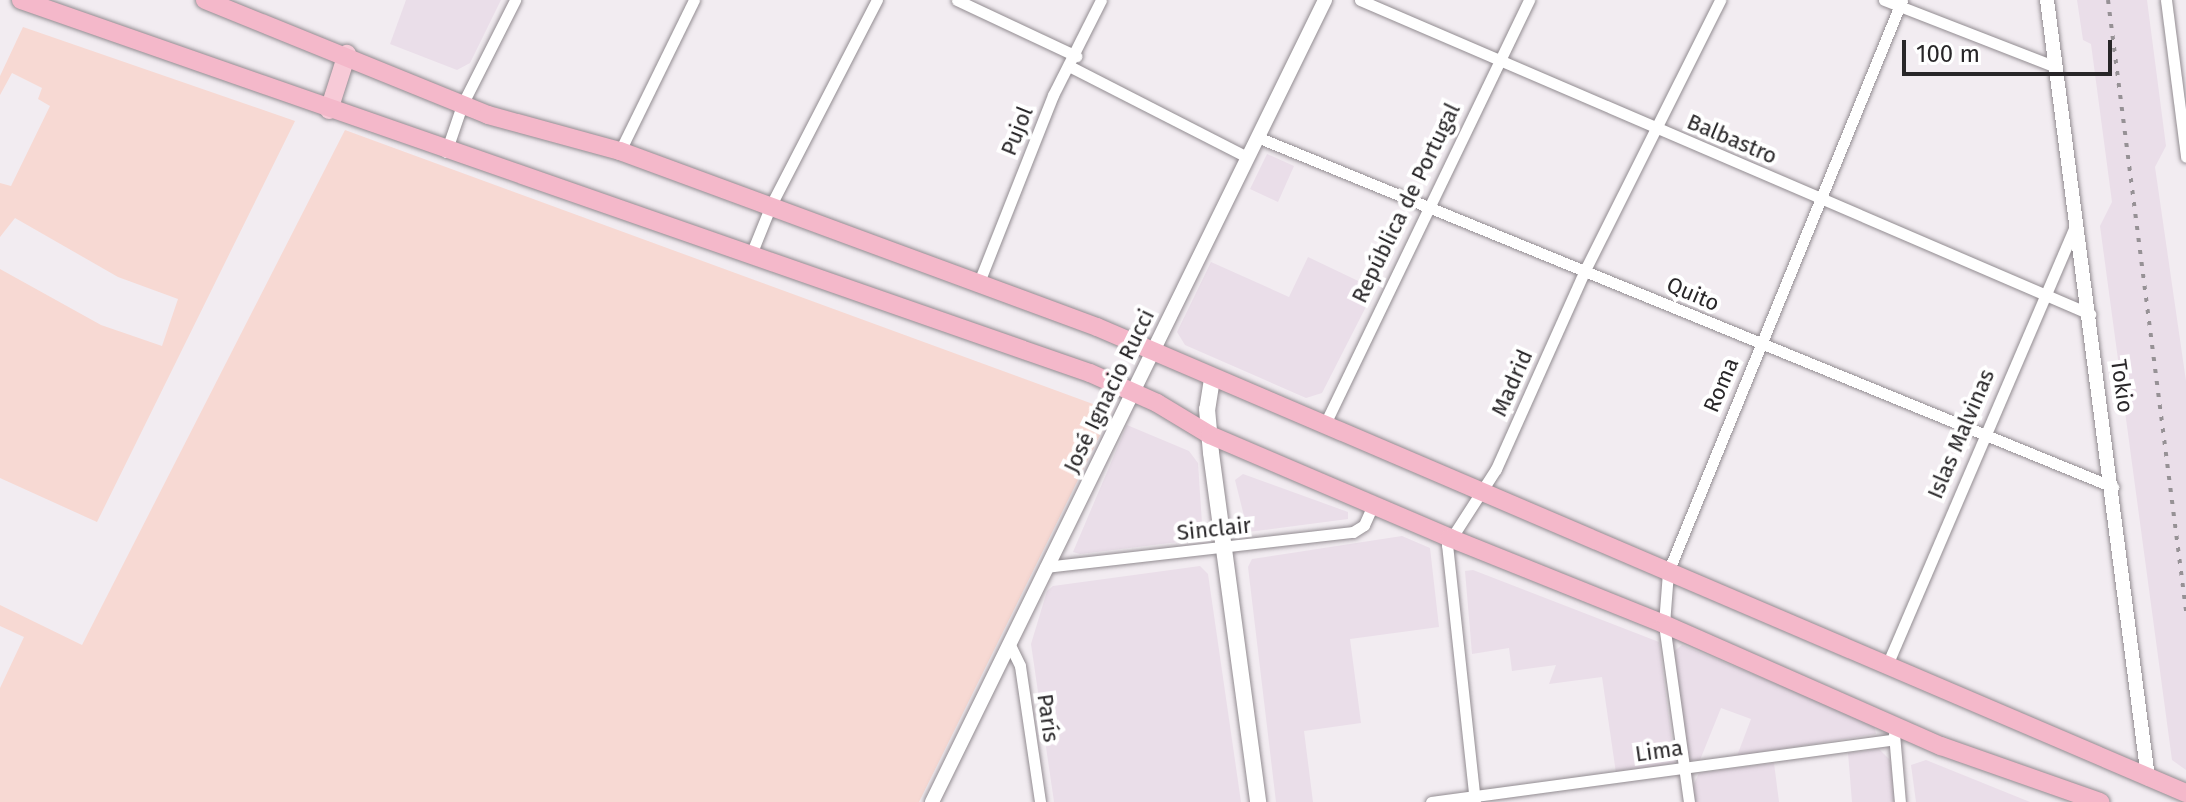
<!DOCTYPE html>
<meta charset="utf-8">
<style>
body{margin:0}
#map{position:relative;width:2186px;height:802px;overflow:hidden;background:#f2ecf1;font-family:"Fira Sans",sans-serif}
div>[style]{position:absolute}
.built>*{inset:0;background:#eadee9}
.green>*{inset:0;background:#f7d9d3}
.roads{filter:drop-shadow(0 0 2px #928c91) drop-shadow(0 0 2px #928c91)}
.minor>*{height:11px;margin:-5.5px;padding:0 5.5px;transform-origin:5.5px;border-radius:5.5px;background:#fff}
.tertiary>*{height:14px;margin:-7px;padding:0 7px;transform-origin:7px;border-radius:7px;background:#fff}
.secondary>*{height:16px;margin:-8px;padding:0 8px;transform-origin:8px;border-radius:8px;background:#fff}
.primary>*{height:18px;margin:-9px;padding:0 9px;transform-origin:9px;border-radius:9px;background:#f7cad7}
.trunk>*{height:18px;margin:-9px;padding:0 9px;transform-origin:9px;border-radius:9px;background:#f4b8ca}
.rail>*{height:4px;margin-top:-2px;transform-origin:0;background:repeating-linear-gradient(90deg,#969195 0 4px,transparent 0 12px)}
span{translate:-50% -50%;white-space:nowrap;text-align:center;line-height:1.15;-webkit-text-stroke:8px #fff;paint-order:stroke}
.street-label{font-size:22px;color:#282628}
.scale{position:absolute;left:1902px;top:40px;width:210px;height:36px;box-sizing:border-box;border:4px solid #282628;border-top:0;padding-left:10px;font-size:24px;line-height:28px;white-space:nowrap;color:#282628;-webkit-text-stroke:6px #fff;paint-order:stroke}
</style>
<div id="map">
<div class="built">
<i style="clip-path:polygon(406px 0,501px 0,470px 63px,457px 70px,390px 44px)"></i>
<i style="clip-path:polygon(2077px 0,2147px 0,2166px 146px,2155px 167px,2186px 381px,2186px 770px,2172px 760px,2100px 226px,2112px 202px,2091px 44px,2083px 40px)"></i>
<i style="clip-path:polygon(1267px 154px,1294px 166px,1278px 202px,1250px 189px)"></i>
<i style="clip-path:polygon(1308px 257px,1375px 289px,1322px 393px,1306px 398px,1185px 345px,1177px 332px,1211px 262px,1289px 297px)"></i>
<i style="clip-path:polygon(1127px 425px,1189px 451px,1198px 463px,1203px 539px,1080px 554px,1073px 552px)"></i>
<i style="clip-path:polygon(1243px 474px,1348px 512px,1348px 519px,1248px 532px,1235px 480px)"></i>
<i style="clip-path:polygon(1402px 536px,1430px 548px,1439px 627px,1350px 639px,1361px 723px,1304px 731px,1313px 802px,1276px 802px,1248px 567px,1252px 559px)"></i>
<i style="clip-path:polygon(1200px 566px,1208px 574px,1241px 802px,1054px 802px,1031px 644px,1047px 591px,1053px 586px)"></i>
<i style="clip-path:polygon(1473px 570px,1659px 642px,1675px 763px,1616px 773px,1602px 677px,1549px 684px,1556px 665px,1512px 671px,1509px 648px,1472px 654px,1465px 571px)"></i>
<i style="clip-path:polygon(1682px 645px,1874px 724px,1876px 734px,1737px 756px,1751px 719px,1721px 708px,1700px 760px,1689px 760px,1673px 652px)"></i>
<i style="clip-path:polygon(1879px 749px,1890px 760px,1896px 802px,1852px 802px,1848px 753px)"></i>
<i style="clip-path:polygon(1926px 760px,2030px 802px,1916px 802px,1911px 765px)"></i>
<i style="clip-path:polygon(1774px 763px,1779px 802px,1694px 802px,1692px 788px,1699px 773px)"></i>
</div>
<div class="green">
<i style="clip-path:polygon(23px 27px,295px 121px,97px 522px,0 478px,0 269px,101px 325px,162px 346px,178px 299px,118px 277px,15px 218px,0 237px,0 183px,11px 186px,50px 106px,38px 99px,42px 88px,12px 73px,0 95px,0 76px)"></i>
<i style="clip-path:polygon(345px 130px,1112px 411px,919px 802px,0 802px,0 688px,24px 637px,0 626px,0 605px,82px 645px)"></i>
</div>
<div class="roads">
<div class="minor">
<i style="left:957px;top:0;width:132px;rotate:25.2deg"></i>
<i style="left:1360px;top:0;width:795px;rotate:23.27deg"></i>
<i style="left:1884px;top:0;width:185px;rotate:21.3deg"></i>
<i style="left:2166px;top:0;width:158px;rotate:82.7deg"></i>
<i style="left:1071px;top:67px;width:198px;rotate:27.1deg"></i>
<i style="left:1257px;top:137px;width:925px;rotate:22.24deg"></i>
<i style="left:620px;top:151px;width:168px;rotate:-63.9deg"></i>
<i style="left:446px;top:152px;width:50px;rotate:-71.2deg"></i>
<i style="left:462px;top:105px;width:118px;rotate:-63.2deg"></i>
<i style="left:752px;top:252px;width:51px;rotate:-68deg"></i>
<i style="left:771px;top:205px;width:231px;rotate:-62.7deg"></i>
<i style="left:979px;top:282px;width:201px;rotate:-68.4deg"></i>
<i style="left:1053px;top:95px;width:106px;rotate:-63.2deg"></i>
<i style="left:1324px;top:426px;width:473px;rotate:-64.3deg"></i>
<i style="left:1045px;top:567px;width:310px;rotate:-6.5deg"></i>
<i style="left:1353px;top:532px;width:13px;rotate:-32deg"></i>
<i style="left:1364px;top:525px;width:22px;rotate:-66deg"></i>
<i style="left:1009px;top:643px;width:25px;rotate:64deg"></i>
<i style="left:1020px;top:666px;width:137px;rotate:81.6deg"></i>
<i style="left:1887px;top:665px;width:480px;rotate:-66.8deg"></i>
<i style="left:1894px;top:734px;width:68px;rotate:85deg"></i>
<i style="left:1431px;top:802px;width:464px;rotate:-7.7deg"></i>
<i style="left:1475px;top:802px;width:259px;rotate:-96.2deg"></i>
<i style="left:1447px;top:545px;width:90px;rotate:-57.2deg"></i>
<i style="left:1496px;top:469px;width:218px;rotate:-65.9deg"></i>
<i style="left:1585px;top:270px;width:302px;rotate:-63.4deg"></i>
<i style="left:1689px;top:802px;width:180px;rotate:-98deg"></i>
<i style="left:1664px;top:624px;width:52px;rotate:-85.6deg"></i>
<i style="left:1668px;top:572px;width:618px;rotate:-67.75deg"></i>
</div>
<div class="tertiary">
<i style="left:2047px;top:0;width:785px;rotate:82.6deg"></i>
<i style="left:932px;top:802px;width:893px;rotate:-63.89deg"></i>
</div>
<div class="secondary">
<i style="left:1212px;top:379px;width:30px;rotate:99deg"></i>
<i style="left:1207px;top:409px;width:44px;rotate:84.8deg"></i>
<i style="left:1211px;top:453px;width:352px;rotate:82.3deg"></i>
</div>
<div class="primary">
<i style="left:329px;top:110px;width:59px;rotate:-72.2deg"></i>
</div>
<div class="trunk">
<i style="left:21px;top:0;width:1132px;rotate:19.24deg"></i>
<i style="left:1090px;top:373px;width:73px;rotate:24.1deg"></i>
<i style="left:1157px;top:403px;width:62px;rotate:31.1deg"></i>
<i style="left:1210px;top:435px;width:261px;rotate:23.2deg"></i>
<i style="left:1450px;top:538px;width:231px;rotate:21.9deg"></i>
<i style="left:1664px;top:624px;width:303px;rotate:23.8deg"></i>
<i style="left:1941px;top:746px;width:169px;rotate:19.4deg"></i>
<i style="left:205px;top:0;width:305px;rotate:22.1deg"></i>
<i style="left:488px;top:115px;width:137px;rotate:15.3deg"></i>
<i style="left:620px;top:151px;width:508px;rotate:20.25deg"></i>
<i style="left:1097px;top:327px;width:1185px;rotate:23.17deg"></i>
</div>
</div>
<div class="rail">
<i style="left:2108px;top:0;width:616px;rotate:82.72deg"></i>
</div>
<div class="street-label">
<span style="left:1017px;top:131px;rotate:-68deg">Pujol</span>
<span style="left:1732px;top:139px;rotate:23deg">Balbastro</span>
<span style="left:1406px;top:203px;rotate:-64deg">República de Portugal</span>
<span style="left:1693px;top:294px;rotate:23deg">Quito</span>
<span style="left:1512px;top:383px;rotate:-66deg">Madrid</span>
<span style="left:1721px;top:385px;rotate:-67deg">Roma</span>
<span style="left:2122px;top:386px;rotate:82deg">Tokio</span>
<span style="left:1109px;top:391px;rotate:-64deg">José Ignacio Rucci</span>
<span style="left:1961px;top:434px;rotate:-67deg">Islas Malvinas</span>
<span style="left:1214px;top:529px;rotate:-6deg">Sinclair</span>
<span style="left:1048px;top:718px;rotate:82deg">París</span>
<span style="left:1659px;top:751px;rotate:-8deg">Lima</span>
</div>
<div class="scale">100 m</div>
</div>
